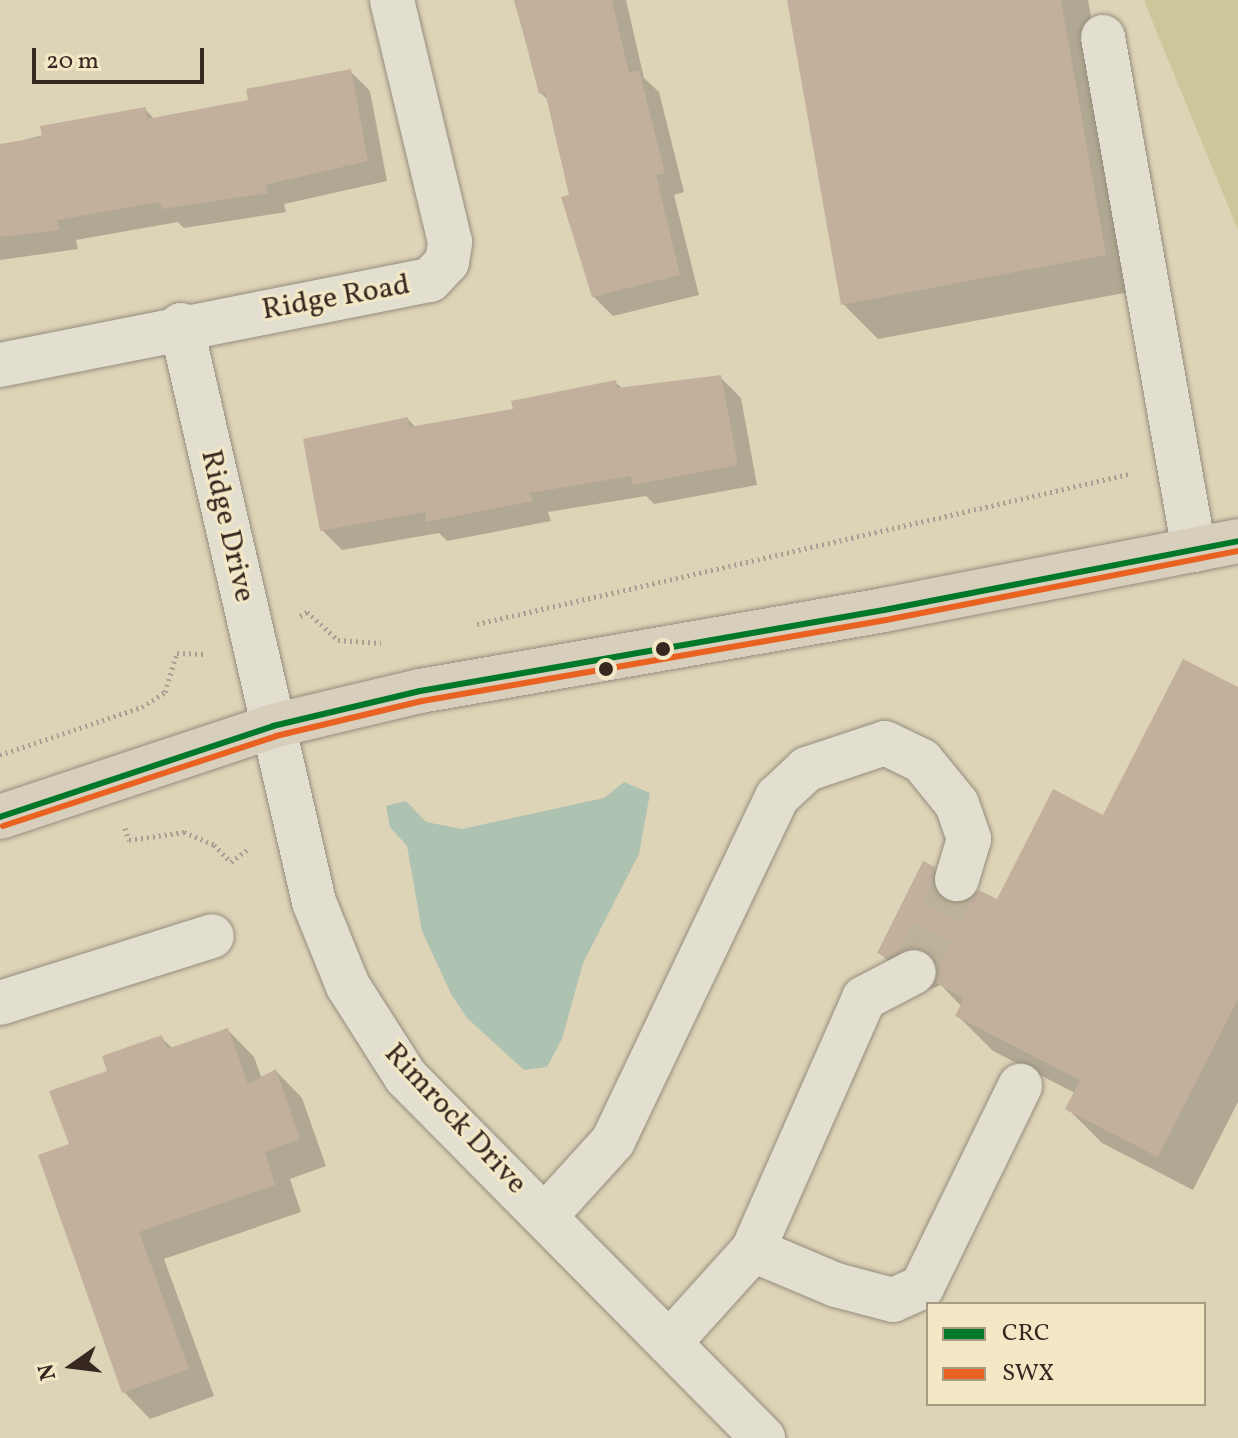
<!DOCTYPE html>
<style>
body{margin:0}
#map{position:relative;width:1238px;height:1438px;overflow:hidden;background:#ddd3b7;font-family:Vollkorn,serif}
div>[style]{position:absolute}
.green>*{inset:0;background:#ccc79a}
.water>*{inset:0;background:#aec2b1}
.shadow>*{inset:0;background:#0003}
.building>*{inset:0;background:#c2b09d}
.minor-tunnel>*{height:44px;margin-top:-22px;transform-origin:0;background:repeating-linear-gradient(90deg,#bcb199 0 44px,transparent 0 66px)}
.path>*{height:5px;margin-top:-2.5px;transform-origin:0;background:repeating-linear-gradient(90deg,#a6a095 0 2px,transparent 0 6px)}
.roads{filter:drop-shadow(0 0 2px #948d7d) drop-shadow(0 0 2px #948d7d)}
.minor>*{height:44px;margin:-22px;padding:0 22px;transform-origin:22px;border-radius:22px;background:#e3dfd0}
.major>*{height:44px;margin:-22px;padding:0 22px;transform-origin:22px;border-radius:22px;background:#d7cfbc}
.bus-1>*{height:6px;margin:-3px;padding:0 3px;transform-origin:3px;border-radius:3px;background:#00782a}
.bus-2>*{height:6px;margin:-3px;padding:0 3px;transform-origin:3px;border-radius:3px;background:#e96222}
.dots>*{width:22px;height:22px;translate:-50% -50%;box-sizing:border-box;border:4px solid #f3e8c6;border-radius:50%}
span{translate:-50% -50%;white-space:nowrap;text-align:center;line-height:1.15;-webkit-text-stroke:6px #f3e8c6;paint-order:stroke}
.street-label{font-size:30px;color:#362720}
.legend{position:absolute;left:926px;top:1302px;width:280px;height:104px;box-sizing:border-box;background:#f3e8c6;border:2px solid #a79b84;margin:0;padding:10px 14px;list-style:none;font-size:24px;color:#362720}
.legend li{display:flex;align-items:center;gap:16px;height:40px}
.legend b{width:40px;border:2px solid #a79b84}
.north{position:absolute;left:32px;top:1326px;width:80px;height:80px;-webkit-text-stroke:6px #f3e8c6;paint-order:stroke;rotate:256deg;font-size:22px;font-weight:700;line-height:32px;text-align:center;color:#362720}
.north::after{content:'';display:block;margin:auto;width:28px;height:36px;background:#362720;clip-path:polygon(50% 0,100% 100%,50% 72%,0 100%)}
.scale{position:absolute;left:32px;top:48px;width:172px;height:36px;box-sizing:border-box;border:4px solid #362720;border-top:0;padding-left:10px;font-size:24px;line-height:28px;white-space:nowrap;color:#362720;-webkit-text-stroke:6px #f3e8c6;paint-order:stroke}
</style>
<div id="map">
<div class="green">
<i style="clip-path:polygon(1144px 0,1238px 0,1238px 230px,1155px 28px)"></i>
</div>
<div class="water">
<i style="clip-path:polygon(624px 782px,650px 793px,639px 854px,583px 963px,562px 1039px,547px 1067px,524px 1070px,467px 1018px,451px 994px,422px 931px,407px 846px,390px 827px,386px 806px,406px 801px,426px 822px,462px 829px,604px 798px)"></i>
</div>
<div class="shadow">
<i style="clip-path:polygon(514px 0,626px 0,644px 78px,659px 92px,684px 192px,674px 195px,699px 295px,613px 316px,593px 296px,549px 101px,540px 92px)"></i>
<i style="clip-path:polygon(789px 0,1088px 0,1140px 290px,878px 339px,843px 304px)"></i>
<i style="clip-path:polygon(350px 71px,370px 91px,387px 181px,284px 204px,286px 212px,184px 228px,178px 222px,76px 240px,78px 249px,0 260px,0 146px,145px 109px,155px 120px,251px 102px)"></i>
<i style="clip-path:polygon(721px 378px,741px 398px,757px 485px,654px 504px,646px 496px,548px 512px,551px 521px,447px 541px,439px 533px,342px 550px,322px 530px,408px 419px,416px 428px,515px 411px,615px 382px,623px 389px)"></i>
<i style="clip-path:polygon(1238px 690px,1238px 1102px,1193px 1190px,1102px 1143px,1068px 1109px,1075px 1093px,993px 1051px,958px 1016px,962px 1007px,941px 985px,923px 992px,915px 987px,880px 953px,933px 868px,967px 902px,998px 901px,1104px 818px)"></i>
<i style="clip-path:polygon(228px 1030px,254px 1057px,262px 1079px,276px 1071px,302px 1098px,326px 1166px,290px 1179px,301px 1212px,164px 1259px,214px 1396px,150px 1419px,124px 1392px,71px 1145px,109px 1072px,161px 1037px,173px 1049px)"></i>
</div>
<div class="building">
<i style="clip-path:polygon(515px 0,612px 0,629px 73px,639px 70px,665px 173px,656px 175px,680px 275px,592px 297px,561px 197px,569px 195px,545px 92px,539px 94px)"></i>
<i style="clip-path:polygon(787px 0,1061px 0,1106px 255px,841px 305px)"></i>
<i style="clip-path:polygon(351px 69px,368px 161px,265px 185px,268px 193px,162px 209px,160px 202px,57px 220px,59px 230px,0 237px,0 144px,42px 137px,40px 126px,146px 107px,147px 119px,248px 100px,246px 89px)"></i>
<i style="clip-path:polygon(721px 375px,738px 465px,632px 485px,631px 476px,530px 493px,533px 501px,426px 522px,425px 512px,320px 531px,303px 439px,408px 417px,409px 427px,513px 409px,511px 401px,616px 380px,617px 388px)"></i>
<i style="clip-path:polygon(1183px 659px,1238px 687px,1238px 999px,1158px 1157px,1065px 1109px,1080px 1080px,955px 1016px,964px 998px,936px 983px,936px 961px,928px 951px,914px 947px,887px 958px,877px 953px,923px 861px,935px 867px,933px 885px,949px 903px,963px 903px,979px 890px,997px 899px,1053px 789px,1103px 815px)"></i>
<i style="clip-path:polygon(228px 1028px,248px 1084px,276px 1069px,300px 1139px,265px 1152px,275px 1185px,139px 1232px,189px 1369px,122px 1393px,38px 1155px,69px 1144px,49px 1091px,107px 1071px,102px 1056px,162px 1035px,167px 1049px)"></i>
</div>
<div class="minor-tunnel">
<i style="left:914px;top:972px;width:102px;rotate:-65.2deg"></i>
</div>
<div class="path">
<i style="left:300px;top:616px;width:8px;rotate:-30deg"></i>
<i style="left:307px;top:612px;width:42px;rotate:42.1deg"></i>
<i style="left:338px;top:640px;width:43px;rotate:4deg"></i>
<i style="left:477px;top:624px;width:669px;rotate:-12.96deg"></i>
<i style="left:0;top:755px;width:150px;rotate:-18.7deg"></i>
<i style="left:142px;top:707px;width:27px;rotate:-33deg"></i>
<i style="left:165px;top:692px;width:41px;rotate:-72.9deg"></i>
<i style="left:177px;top:653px;width:28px;rotate:2deg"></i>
<i style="left:125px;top:828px;width:13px;rotate:72deg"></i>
<i style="left:129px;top:840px;width:56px;rotate:-8.3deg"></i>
<i style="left:184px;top:832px;width:33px;rotate:23deg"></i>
<i style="left:214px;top:845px;width:24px;rotate:45deg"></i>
<i style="left:231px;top:862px;width:21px;rotate:-37deg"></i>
</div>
<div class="roads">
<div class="minor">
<i style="left:1103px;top:37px;width:521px;rotate:79.94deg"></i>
<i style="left:181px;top:325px;width:592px;rotate:77.02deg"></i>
<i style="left:314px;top:902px;width:91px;rotate:68deg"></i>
<i style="left:348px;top:986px;width:108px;rotate:57.5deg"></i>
<i style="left:406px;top:1077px;width:508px;rotate:45.32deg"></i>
<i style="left:0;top:365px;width:438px;rotate:-11.2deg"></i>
<i style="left:430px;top:280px;width:25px;rotate:-47deg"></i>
<i style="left:447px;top:262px;width:20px;rotate:-81deg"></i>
<i style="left:450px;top:242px;width:249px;rotate:-103.5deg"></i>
<i style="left:0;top:1003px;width:222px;rotate:-17.5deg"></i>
<i style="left:546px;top:1215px;width:100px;rotate:-47.8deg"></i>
<i style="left:613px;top:1141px;width:381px;rotate:-64.5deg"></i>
<i style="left:777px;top:797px;width:41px;rotate:-43deg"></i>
<i style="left:807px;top:769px;width:82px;rotate:-18.4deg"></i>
<i style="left:885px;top:743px;width:41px;rotate:25.9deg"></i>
<i style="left:922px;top:761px;width:55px;rotate:50.9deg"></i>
<i style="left:957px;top:804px;width:37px;rotate:71deg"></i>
<i style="left:969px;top:839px;width:42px;rotate:106.7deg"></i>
<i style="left:753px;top:1250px;width:90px;rotate:22.9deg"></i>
<i style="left:836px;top:1285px;width:59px;rotate:14.7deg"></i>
<i style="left:893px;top:1300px;width:32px;rotate:-24deg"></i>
<i style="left:922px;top:1287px;width:224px;rotate:-64deg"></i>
<i style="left:669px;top:1343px;width:125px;rotate:-47.9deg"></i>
<i style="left:753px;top:1250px;width:275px;rotate:-66.2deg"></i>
<i style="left:864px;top:998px;width:56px;rotate:-27.5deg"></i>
</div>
<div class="major">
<i style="left:0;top:817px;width:288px;rotate:-18.4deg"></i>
<i style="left:273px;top:726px;width:151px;rotate:-13.4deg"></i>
<i style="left:420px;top:691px;width:471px;rotate:-9.9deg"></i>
<i style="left:884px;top:610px;width:361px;rotate:-11deg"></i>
</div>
</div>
<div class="bus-1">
<i style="left:0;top:817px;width:288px;rotate:-18.4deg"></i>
<i style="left:273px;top:726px;width:151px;rotate:-13.4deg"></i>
<i style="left:420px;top:691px;width:471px;rotate:-9.9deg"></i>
<i style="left:884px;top:610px;width:361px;rotate:-11deg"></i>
</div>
<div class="bus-2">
<i style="left:3px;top:826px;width:287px;rotate:-18.2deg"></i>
<i style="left:276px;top:736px;width:150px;rotate:-13.5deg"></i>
<i style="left:422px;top:701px;width:471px;rotate:-9.9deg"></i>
<i style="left:886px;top:620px;width:359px;rotate:-11.1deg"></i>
</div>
<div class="dots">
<i style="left:663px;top:649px;background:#362720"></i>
<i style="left:606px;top:669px;background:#362720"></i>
</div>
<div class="street-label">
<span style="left:336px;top:298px;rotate:-10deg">Ridge Road</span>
<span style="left:227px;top:526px;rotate:77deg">Ridge Drive</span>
<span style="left:455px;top:1119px;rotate:47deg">Rimrock Drive</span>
</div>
<ul class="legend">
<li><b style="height:10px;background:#00782a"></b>CRC</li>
<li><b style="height:10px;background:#e96222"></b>SWX</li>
</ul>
<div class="north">N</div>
<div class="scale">20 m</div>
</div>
